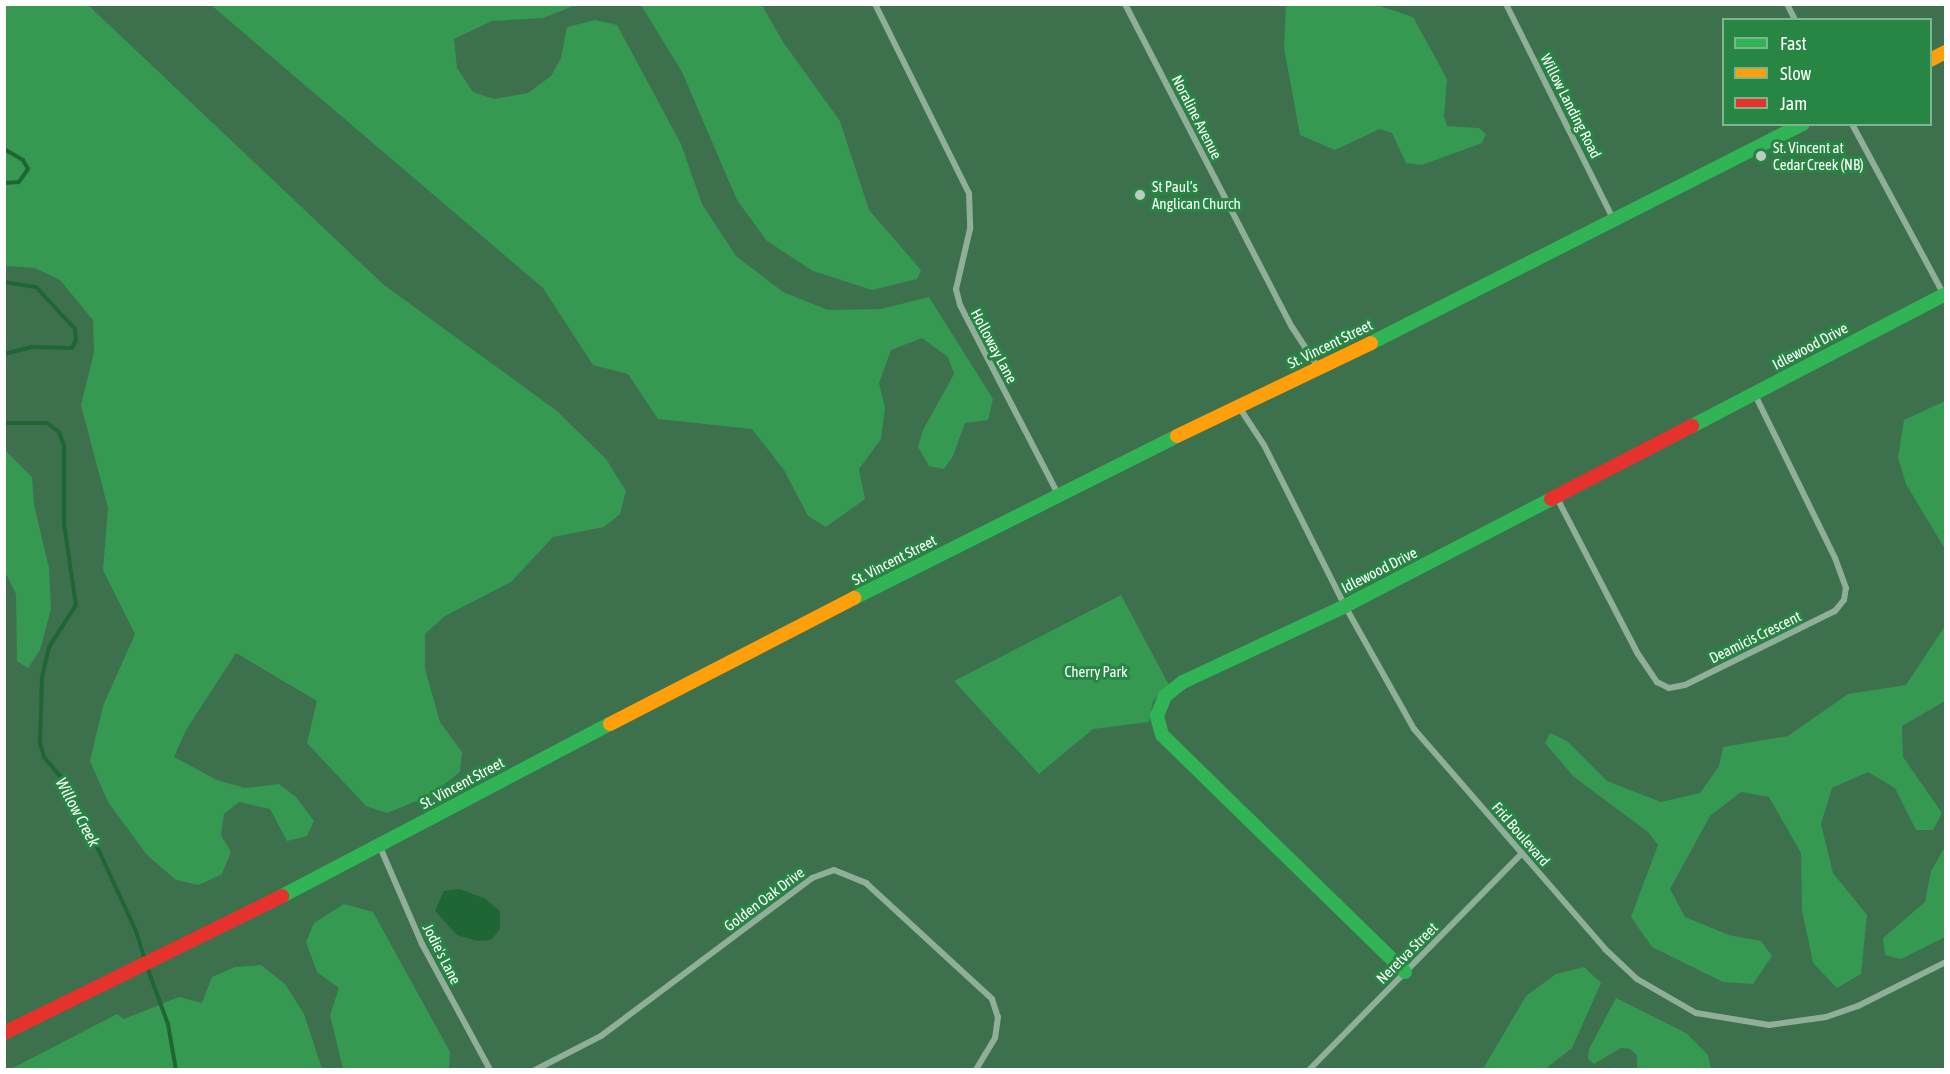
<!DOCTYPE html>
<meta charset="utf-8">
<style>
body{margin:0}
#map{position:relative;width:1950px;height:1074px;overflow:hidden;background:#3d704c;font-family:"Asap Condensed",sans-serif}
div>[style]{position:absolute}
.green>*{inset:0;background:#359952}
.water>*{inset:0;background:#1e6734}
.stream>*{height:4px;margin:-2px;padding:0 2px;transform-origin:2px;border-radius:2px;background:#1e6734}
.street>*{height:6px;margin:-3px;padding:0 3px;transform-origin:3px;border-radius:3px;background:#8faf98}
.fast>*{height:14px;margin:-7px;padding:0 7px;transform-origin:7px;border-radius:7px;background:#30b455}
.slow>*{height:14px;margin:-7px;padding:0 7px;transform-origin:7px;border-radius:7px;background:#ff9f0a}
.jam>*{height:14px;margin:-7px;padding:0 7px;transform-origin:7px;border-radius:7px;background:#e5322d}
.dots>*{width:16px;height:16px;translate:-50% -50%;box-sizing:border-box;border:3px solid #278643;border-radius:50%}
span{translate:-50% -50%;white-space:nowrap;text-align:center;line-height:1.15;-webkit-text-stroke:6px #278643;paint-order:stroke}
.street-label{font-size:15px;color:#fff}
.poi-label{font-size:15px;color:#fff}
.left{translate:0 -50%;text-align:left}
.park-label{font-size:15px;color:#fbfefc}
.water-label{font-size:16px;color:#fcfefc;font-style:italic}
.frame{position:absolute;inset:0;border:6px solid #fff;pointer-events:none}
.legend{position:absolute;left:1722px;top:18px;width:210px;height:108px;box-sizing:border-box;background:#278643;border:2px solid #7db68e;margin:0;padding:8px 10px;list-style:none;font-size:18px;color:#fff}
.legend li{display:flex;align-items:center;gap:12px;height:30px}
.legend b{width:30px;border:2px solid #7db68e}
</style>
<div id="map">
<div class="green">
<i style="clip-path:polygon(4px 5px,88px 5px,384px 285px,557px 411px,606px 459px,626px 491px,620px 514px,604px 527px,553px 537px,511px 582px,445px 616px,425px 634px,425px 669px,440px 722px,462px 752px,460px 772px,429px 796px,387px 813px,366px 806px,307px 743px,317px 701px,236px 653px,186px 730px,174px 757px,217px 780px,245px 788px,279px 784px,296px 797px,314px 821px,307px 836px,287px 841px,270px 809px,239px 802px,224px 814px,221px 835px,231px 852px,222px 874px,199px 885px,176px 880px,147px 855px,108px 802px,90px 761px,103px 706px,135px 634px,103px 570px,108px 508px,81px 405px,94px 352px,93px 320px,60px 280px,35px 268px,5px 266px)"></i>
<i style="clip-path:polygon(211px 5px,576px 5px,543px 18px,492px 21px,454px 39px,457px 68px,473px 92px,494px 99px,528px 93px,551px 76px,561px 58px,567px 27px,595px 20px,617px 25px,681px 144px,702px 204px,736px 256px,783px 292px,828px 310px,881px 309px,929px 297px,993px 399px,988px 420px,965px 423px,953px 456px,944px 469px,929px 466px,918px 447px,923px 430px,954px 374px,948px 357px,922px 338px,891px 350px,879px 383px,885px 408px,881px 439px,859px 469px,865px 499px,826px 527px,808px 516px,784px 470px,752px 429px,658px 419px,628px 374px,593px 365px,543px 288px)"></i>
<i style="clip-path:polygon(641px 5px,762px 5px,783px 42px,840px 121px,869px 210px,921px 270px,917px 279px,872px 290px,813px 271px,767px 241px,737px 200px,682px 72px)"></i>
<i style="clip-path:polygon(1286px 5px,1377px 5px,1413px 17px,1447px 79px,1444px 116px,1447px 126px,1479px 128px,1486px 134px,1482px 143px,1422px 165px,1406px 163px,1392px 133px,1380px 129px,1335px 150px,1300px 135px,1284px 48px)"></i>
<i style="clip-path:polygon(1945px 401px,1945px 549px,1906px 484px,1898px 458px,1904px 420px)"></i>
<i style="clip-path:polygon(4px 449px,32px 477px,34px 505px,49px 568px,51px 609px,40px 650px,28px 668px,17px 661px,16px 594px,5px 572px)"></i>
<i style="clip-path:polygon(1121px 595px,1169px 685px,1153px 701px,1149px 722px,1093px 729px,1039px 774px,954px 681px)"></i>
<i style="clip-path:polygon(1945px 626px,1945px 701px,1902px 726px,1903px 757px,1942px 813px,1933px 830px,1916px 830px,1895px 788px,1868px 772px,1832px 788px,1821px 824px,1833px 873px,1867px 915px,1861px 974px,1837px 988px,1813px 963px,1802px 910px,1801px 853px,1769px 797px,1741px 792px,1710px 816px,1670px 889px,1685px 917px,1729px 935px,1761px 941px,1772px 956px,1753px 984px,1723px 982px,1652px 947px,1631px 917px,1658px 845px,1648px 832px,1574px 777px,1545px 743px,1550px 733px,1567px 741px,1607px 781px,1661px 802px,1700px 793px,1719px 766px,1723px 747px,1788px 736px,1848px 694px,1906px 685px)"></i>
<i style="clip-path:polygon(1945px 847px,1945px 937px,1901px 959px,1885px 955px,1883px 938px,1925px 902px,1931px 871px)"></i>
<i style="clip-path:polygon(344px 904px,373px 912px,450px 1052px,449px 1069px,343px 1069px,330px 1015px,339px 988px,317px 972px,306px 942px,314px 923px)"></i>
<i style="clip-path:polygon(261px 965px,285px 984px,304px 1014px,322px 1069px,11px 1069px,117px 1014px,124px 1019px,179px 997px,202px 1003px,212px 977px,235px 967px)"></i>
<i style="clip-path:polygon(1584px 967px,1601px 983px,1572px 1048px,1545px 1069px,1483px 1069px,1526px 996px,1556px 974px)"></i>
<i style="clip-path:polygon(1616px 998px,1686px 1033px,1708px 1055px,1711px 1069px,1637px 1069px,1637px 1055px,1630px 1049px,1621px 1048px,1594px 1064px,1588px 1059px,1589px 1049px)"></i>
</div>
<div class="water">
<i style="clip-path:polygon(459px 889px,484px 898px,500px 911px,500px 929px,491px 940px,478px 941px,457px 935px,435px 911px,444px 891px)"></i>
</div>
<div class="stream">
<i style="left:4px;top:149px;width:22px;rotate:30deg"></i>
<i style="left:23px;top:160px;width:10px;rotate:61deg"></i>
<i style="left:28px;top:169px;width:16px;rotate:125deg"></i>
<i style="left:19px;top:182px;width:15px;rotate:176deg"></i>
<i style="left:4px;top:282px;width:32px;rotate:9deg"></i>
<i style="left:36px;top:287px;width:57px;rotate:47.1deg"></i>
<i style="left:75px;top:329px;width:11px;rotate:85deg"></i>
<i style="left:76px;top:340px;width:9px;rotate:117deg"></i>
<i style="left:72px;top:348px;width:40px;rotate:-178.6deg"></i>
<i style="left:32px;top:347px;width:29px;rotate:166deg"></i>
<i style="left:4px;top:423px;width:43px"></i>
<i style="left:47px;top:423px;width:15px;rotate:37deg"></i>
<i style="left:59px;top:432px;width:15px;rotate:70deg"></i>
<i style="left:64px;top:446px;width:78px;rotate:90deg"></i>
<i style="left:64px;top:524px;width:82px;rotate:81.6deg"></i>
<i style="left:76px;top:605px;width:50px;rotate:122.7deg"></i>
<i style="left:49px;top:647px;width:32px;rotate:103deg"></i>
<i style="left:42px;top:678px;width:65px;rotate:91.8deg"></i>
<i style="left:40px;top:743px;width:15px;rotate:74deg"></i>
<i style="left:44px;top:757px;width:25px;rotate:50deg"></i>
<i style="left:60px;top:776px;width:85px;rotate:62.5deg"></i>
<i style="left:99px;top:851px;width:88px;rotate:65.2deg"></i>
<i style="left:136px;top:931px;width:30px;rotate:73deg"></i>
<i style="left:147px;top:967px;width:61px;rotate:69.8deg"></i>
<i style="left:168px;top:1024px;width:47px;rotate:80.1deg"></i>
</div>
<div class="street">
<i style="left:875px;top:4px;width:211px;rotate:63.6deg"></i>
<i style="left:969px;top:193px;width:36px;rotate:88deg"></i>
<i style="left:970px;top:229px;width:62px;rotate:103.1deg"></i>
<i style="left:956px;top:289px;width:16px;rotate:76deg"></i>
<i style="left:960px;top:305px;width:211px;rotate:62.6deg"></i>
<i style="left:1125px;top:4px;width:364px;rotate:62.7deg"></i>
<i style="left:1292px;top:327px;width:48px;rotate:57deg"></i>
<i style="left:1506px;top:4px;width:240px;rotate:63.5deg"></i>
<i style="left:1787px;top:4px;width:18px;rotate:63deg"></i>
<i style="left:1852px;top:124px;width:194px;rotate:61.7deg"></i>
<i style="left:1239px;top:407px;width:45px;rotate:56.7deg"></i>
<i style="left:1264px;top:445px;width:180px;rotate:63.3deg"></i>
<i style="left:1345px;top:606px;width:141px;rotate:60.7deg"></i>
<i style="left:1414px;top:729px;width:291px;rotate:49deg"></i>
<i style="left:1605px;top:949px;width:44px;rotate:43.2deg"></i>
<i style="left:1637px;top:979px;width:68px;rotate:30deg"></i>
<i style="left:1696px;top:1013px;width:74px;rotate:9.3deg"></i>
<i style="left:1769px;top:1025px;width:58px;rotate:-8deg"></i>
<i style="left:1826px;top:1017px;width:34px;rotate:-19deg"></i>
<i style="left:1858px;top:1006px;width:98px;rotate:-26.6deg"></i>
<i style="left:1557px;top:498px;width:176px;rotate:62.6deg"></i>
<i style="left:1638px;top:654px;width:34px;rotate:56deg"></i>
<i style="left:1657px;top:682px;width:13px;rotate:27deg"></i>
<i style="left:1669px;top:688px;width:16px;rotate:-11deg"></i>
<i style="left:1685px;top:685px;width:167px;rotate:-26.3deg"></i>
<i style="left:1835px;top:611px;width:14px;rotate:-51deg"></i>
<i style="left:1844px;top:600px;width:12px;rotate:-81deg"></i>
<i style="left:1846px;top:588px;width:32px;rotate:-110deg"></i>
<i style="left:1835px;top:558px;width:182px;rotate:-116.1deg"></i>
<i style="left:380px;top:847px;width:106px;rotate:66.6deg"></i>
<i style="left:422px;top:944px;width:143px;rotate:61.6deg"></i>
<i style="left:535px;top:1070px;width:74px;rotate:-27.3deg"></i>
<i style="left:601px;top:1036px;width:264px;rotate:-36.8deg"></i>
<i style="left:812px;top:878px;width:23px;rotate:-20deg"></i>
<i style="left:834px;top:870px;width:35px;rotate:22deg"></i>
<i style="left:866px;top:883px;width:171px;rotate:42.6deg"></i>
<i style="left:992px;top:999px;width:19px;rotate:72deg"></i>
<i style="left:998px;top:1017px;width:21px;rotate:98deg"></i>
<i style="left:995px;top:1038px;width:37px;rotate:121deg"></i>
<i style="left:1309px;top:1070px;width:304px;rotate:-45.5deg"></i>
</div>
<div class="fast">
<i style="left:1371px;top:343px;width:484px;rotate:-26.9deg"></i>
<i style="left:1692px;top:426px;width:286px;rotate:-27.5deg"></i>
<i style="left:854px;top:598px;width:361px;rotate:-26.6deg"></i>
<i style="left:282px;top:896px;width:370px;rotate:-27.7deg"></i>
<i style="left:1405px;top:972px;width:339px;rotate:-135.7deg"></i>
<i style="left:1162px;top:735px;width:20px;rotate:-105deg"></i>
<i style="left:1157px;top:716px;width:22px;rotate:-68deg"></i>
<i style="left:1165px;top:696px;width:23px;rotate:-38deg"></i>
<i style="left:1183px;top:682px;width:179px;rotate:-25.1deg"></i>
<i style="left:1345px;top:606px;width:232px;rotate:-27.4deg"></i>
</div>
<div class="slow">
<i style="left:1930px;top:60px;width:18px;rotate:-27deg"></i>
<i style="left:1177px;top:436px;width:215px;rotate:-25.6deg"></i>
<i style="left:610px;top:724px;width:275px;rotate:-27.3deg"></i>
</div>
<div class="jam">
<i style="left:1551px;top:499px;width:159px;rotate:-27.4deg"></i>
<i style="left:4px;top:1033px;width:310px;rotate:-26.2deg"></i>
</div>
<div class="dots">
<i style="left:1761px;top:156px;background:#bbcdc0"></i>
<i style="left:1140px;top:195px;background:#bbcdc0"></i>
</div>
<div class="street-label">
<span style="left:1571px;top:106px;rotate:63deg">Willow Landing Road</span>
<span style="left:1197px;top:117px;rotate:63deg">Noraline Avenue</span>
<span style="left:1330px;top:344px;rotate:-26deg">St. Vincent Street</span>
<span style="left:994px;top:346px;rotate:62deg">Holloway Lane</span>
<span style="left:1810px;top:346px;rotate:-28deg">Idlewood Drive</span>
<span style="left:894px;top:560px;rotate:-27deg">St. Vincent Street</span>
<span style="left:1379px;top:570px;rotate:-27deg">Idlewood Drive</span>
<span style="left:1755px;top:637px;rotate:-26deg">Deamicis Crescent</span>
<span style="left:462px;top:783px;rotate:-28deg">St. Vincent Street</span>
<span style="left:1521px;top:834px;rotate:49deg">Frid Boulevard</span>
<span style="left:764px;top:899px;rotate:-37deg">Golden Oak Drive</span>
<span style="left:1407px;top:953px;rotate:-45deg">Neretva Street</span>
<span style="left:442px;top:954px;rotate:63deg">Jodie's Lane</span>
</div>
<div class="poi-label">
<span class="left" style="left:1773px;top:156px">St. Vincent at<br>Cedar Creek (NB)</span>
<span class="left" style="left:1152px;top:195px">St Paul’s<br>Anglican Church</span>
</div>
<div class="park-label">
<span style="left:1096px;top:672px">Cherry Park</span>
</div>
<div class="water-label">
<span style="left:78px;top:812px;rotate:62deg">Willow Creek</span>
</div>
<div class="frame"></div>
<ul class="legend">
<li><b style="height:8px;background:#30b455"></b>Fast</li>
<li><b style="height:8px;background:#ff9f0a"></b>Slow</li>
<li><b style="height:8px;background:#e5322d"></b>Jam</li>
</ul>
</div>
